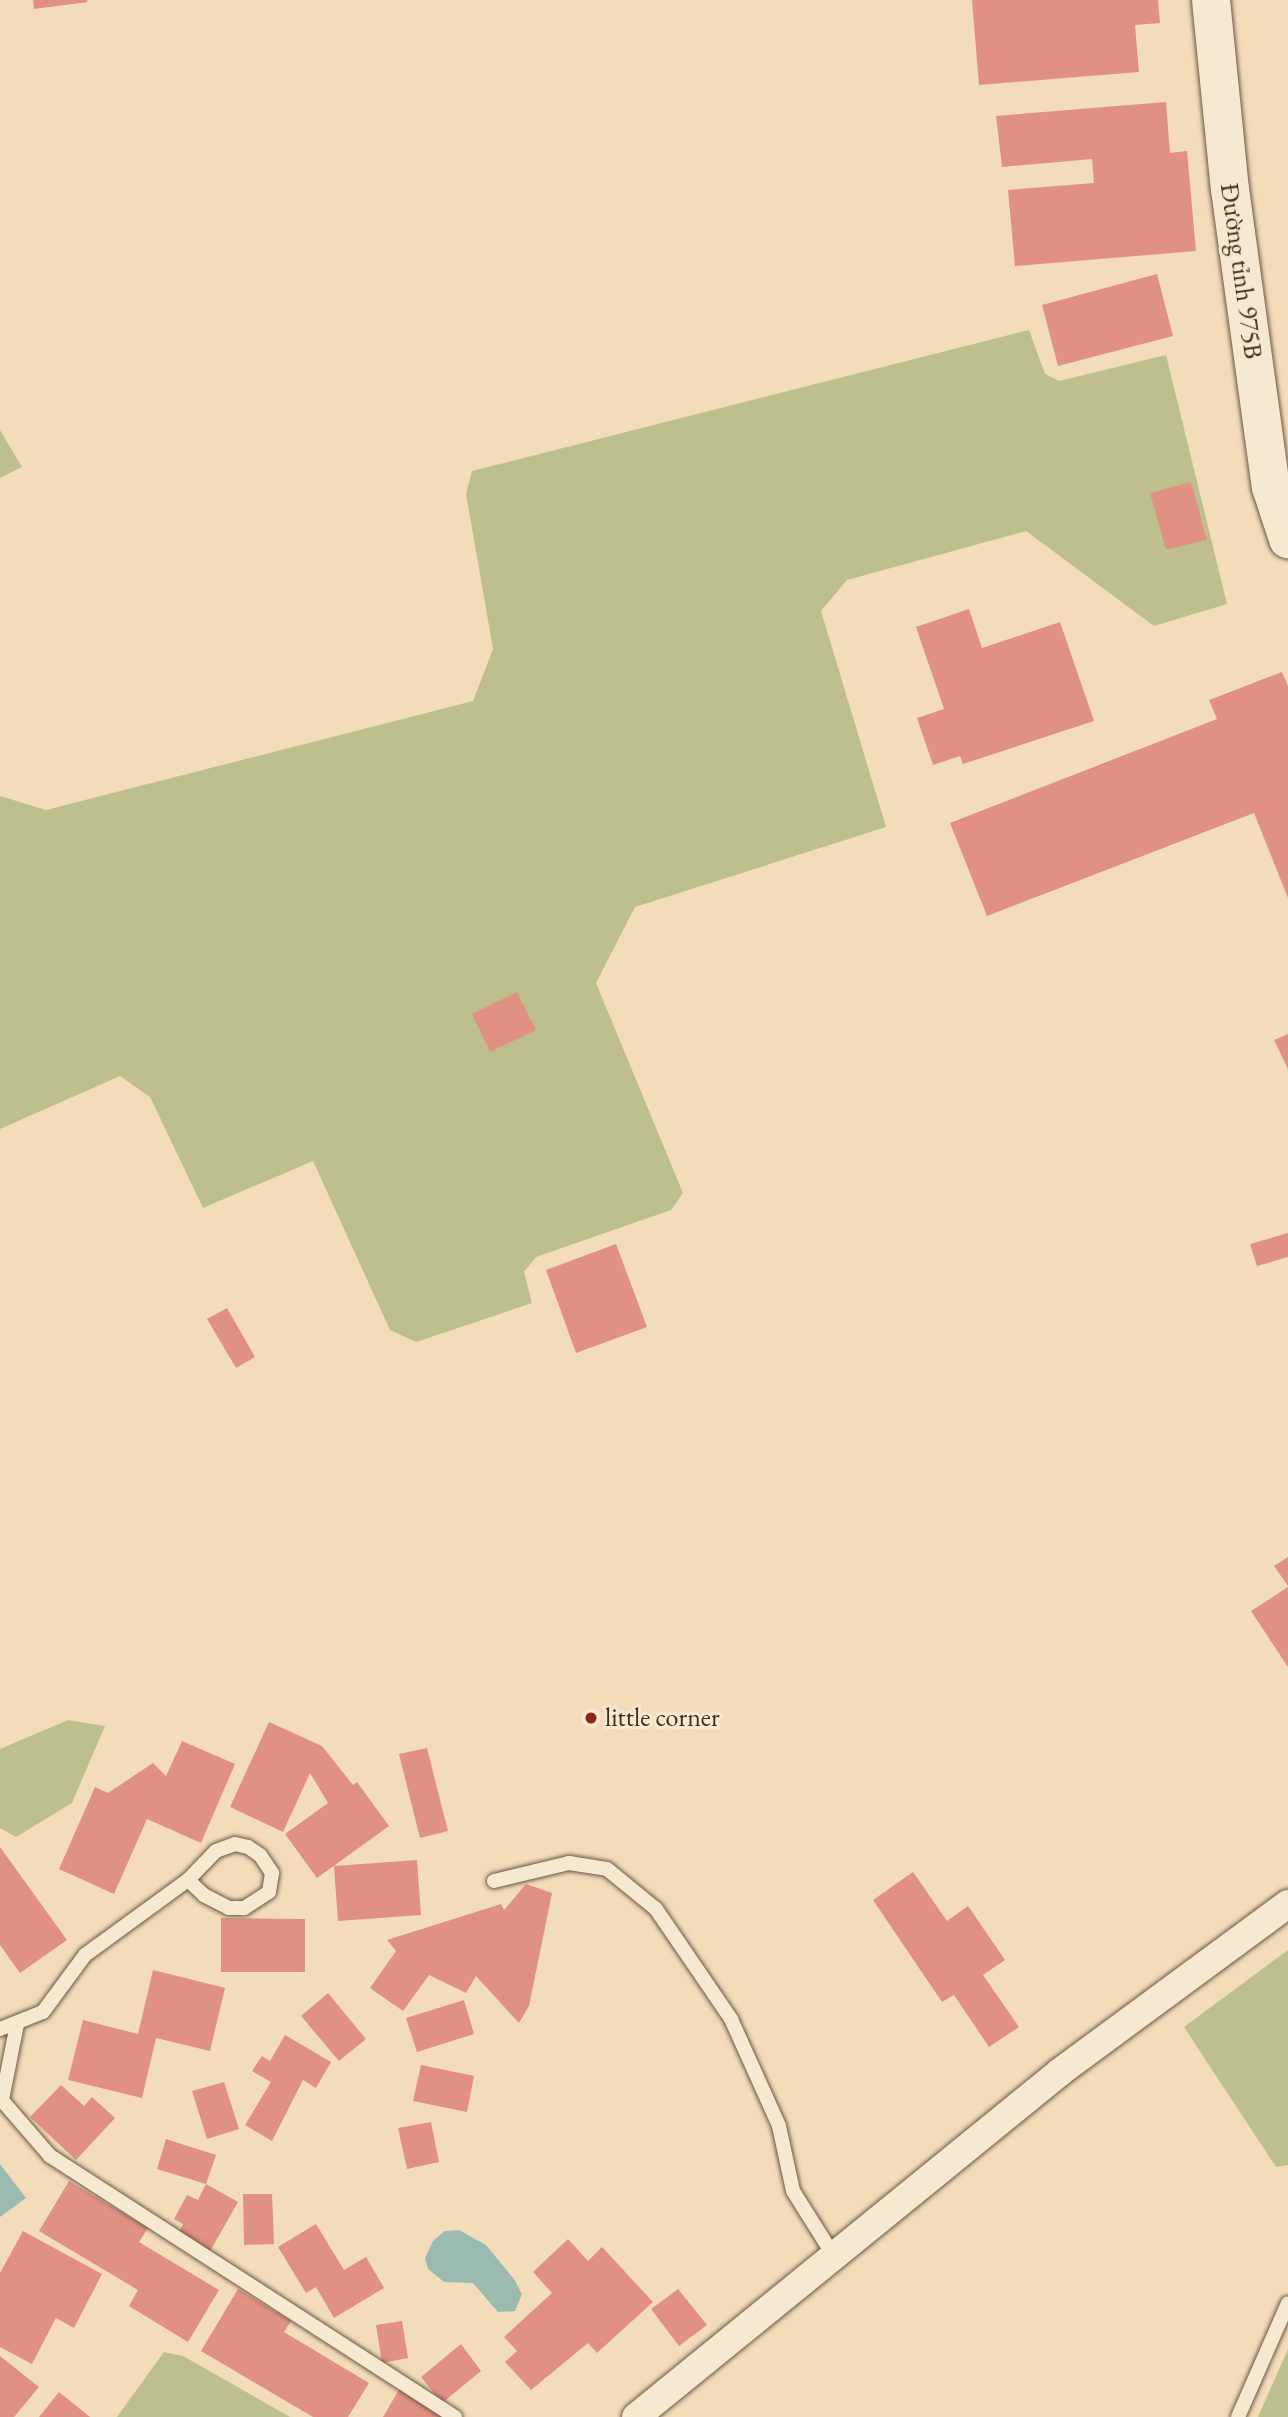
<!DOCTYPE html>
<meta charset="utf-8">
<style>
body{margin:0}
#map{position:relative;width:1288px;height:2417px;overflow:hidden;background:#f3dcba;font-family:"EB Garamond",serif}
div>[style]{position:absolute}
.green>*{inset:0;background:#bdc08e}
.water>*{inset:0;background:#9bbbb1}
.building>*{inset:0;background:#e09184}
.roads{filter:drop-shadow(0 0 2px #6a5940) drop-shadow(0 0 2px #6a5940)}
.lane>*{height:14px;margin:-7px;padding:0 7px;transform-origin:7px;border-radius:7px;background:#f7e8d2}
.street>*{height:28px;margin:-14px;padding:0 14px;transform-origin:14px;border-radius:14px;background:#f7e8d2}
.secondary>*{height:38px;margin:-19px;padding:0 19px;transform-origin:19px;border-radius:19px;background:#f7e8d2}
.dots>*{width:19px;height:19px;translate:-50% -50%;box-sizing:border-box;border:4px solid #f7e8d2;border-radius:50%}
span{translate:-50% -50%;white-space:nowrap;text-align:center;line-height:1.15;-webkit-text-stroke:6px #f7e8d2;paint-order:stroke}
.street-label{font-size:26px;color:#3c2d18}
.poi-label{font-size:26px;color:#3c2d18}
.left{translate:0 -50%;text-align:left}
</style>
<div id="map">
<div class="green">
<i style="clip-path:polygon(1029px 330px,1045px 374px,1059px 381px,1166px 355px,1227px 604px,1154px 626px,1026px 531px,847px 580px,821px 611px,886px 827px,635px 907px,596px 983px,683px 1193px,671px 1210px,536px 1257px,524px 1272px,532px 1303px,416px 1342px,390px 1330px,313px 1161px,203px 1208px,150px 1097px,120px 1076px,0 1129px,0 796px,46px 810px,473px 701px,493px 649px,466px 494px,472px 471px)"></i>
<i style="clip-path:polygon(0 430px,22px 467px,0 478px)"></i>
<i style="clip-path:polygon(68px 1720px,105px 1726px,72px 1803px,16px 1837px,0 1828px,0 1749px)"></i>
<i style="clip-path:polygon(1288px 1950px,1288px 2165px,1276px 2167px,1184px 2027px)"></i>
<i style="clip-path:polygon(1288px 2349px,1288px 2417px,1258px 2417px)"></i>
<i style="clip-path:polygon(164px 2352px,183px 2356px,290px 2417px,117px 2417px)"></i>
</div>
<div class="water">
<i style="clip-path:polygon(0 2164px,26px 2198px,0 2217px)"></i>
<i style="clip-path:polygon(459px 2230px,486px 2245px,514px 2279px,522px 2294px,515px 2311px,498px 2312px,473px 2283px,444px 2282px,428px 2269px,425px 2258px,433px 2241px,445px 2231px)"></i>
</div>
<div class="building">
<i style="clip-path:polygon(33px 0,87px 0,88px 2px,34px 9px)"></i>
<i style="clip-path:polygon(972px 0,1158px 0,1160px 23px,1135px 25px,1139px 72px,979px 85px)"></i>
<i style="clip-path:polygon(1166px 102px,1170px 153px,1187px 151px,1196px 251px,1015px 266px,1008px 190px,1094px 183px,1092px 159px,1002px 167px,996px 116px)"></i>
<i style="clip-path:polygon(1157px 274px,1173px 336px,1058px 366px,1042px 305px)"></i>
<i style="clip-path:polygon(1191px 482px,1207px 540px,1166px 550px,1150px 493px)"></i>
<i style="clip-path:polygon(969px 609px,982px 648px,1060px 622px,1094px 721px,963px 764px,960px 756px,933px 765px,917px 718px,944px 709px,916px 627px)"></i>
<i style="clip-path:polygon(1282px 672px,1288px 686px,1288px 898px,1254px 813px,987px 916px,950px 823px,1217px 719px,1209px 700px)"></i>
<i style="clip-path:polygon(517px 992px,536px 1030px,490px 1052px,472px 1014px)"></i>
<i style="clip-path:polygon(1288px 1034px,1288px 1069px,1274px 1040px)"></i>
<i style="clip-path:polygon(1288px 1233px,1288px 1257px,1257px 1266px,1250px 1244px)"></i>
<i style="clip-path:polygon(616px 1244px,647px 1327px,576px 1353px,546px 1270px)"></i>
<i style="clip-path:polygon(227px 1308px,255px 1357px,236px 1368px,207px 1319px)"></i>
<i style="clip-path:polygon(1288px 1557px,1288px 1586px,1274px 1566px)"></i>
<i style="clip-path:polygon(1288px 1587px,1288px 1667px,1251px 1611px)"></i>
<i style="clip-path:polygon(269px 1722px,322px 1746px,353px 1785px,357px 1782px,389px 1826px,317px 1878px,285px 1834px,328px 1803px,310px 1773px,283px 1832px,230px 1807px)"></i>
<i style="clip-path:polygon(182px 1741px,235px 1764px,201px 1843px,147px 1819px,114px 1894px,59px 1869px,95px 1787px,108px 1793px,153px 1763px,166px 1776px)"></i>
<i style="clip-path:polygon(427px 1748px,448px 1831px,420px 1838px,399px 1754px)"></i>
<i style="clip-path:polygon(0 1847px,67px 1940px,20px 1973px,0 1945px)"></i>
<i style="clip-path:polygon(417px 1860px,421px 1915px,338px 1921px,334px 1866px)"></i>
<i style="clip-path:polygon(913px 1872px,947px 1921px,968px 1906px,1005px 1960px,983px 1975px,1019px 2027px,989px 2047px,954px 1995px,942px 2002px,873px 1900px)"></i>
<i style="clip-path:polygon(526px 1884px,552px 1893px,529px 2006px,519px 2023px,476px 1976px,466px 1993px,429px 1975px,403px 2011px,370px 1988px,396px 1951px,387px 1940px,501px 1904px,504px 1910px)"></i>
<i style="clip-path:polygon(221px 1918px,305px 1919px,305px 1972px,221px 1972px)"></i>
<i style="clip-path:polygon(153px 1970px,225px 1988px,210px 2051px,156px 2038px,142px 2098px,68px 2080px,83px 2020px,138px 2034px)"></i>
<i style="clip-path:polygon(328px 1993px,366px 2039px,339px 2061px,301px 2016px)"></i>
<i style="clip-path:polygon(464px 2000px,474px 2034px,417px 2052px,406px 2018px)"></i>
<i style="clip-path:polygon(285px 2035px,331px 2062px,316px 2088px,303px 2080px,272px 2141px,245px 2125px,271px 2082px,252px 2071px,262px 2056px,270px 2061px)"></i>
<i style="clip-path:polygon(421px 2065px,474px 2076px,467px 2112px,413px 2101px)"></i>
<i style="clip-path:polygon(224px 2082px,239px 2129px,207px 2139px,192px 2091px)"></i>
<i style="clip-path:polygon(61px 2085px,84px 2106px,92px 2097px,115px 2118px,76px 2160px,30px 2117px)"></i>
<i style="clip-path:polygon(431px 2122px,439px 2162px,407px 2169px,398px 2128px)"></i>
<i style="clip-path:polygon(166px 2139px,216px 2155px,206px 2184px,157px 2169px)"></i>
<i style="clip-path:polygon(69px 2181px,148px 2228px,139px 2242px,219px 2290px,188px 2342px,129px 2306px,138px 2290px,39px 2231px)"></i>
<i style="clip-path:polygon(206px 2184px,238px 2202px,209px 2253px,178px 2235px,183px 2224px,174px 2219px,187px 2195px,198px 2200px)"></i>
<i style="clip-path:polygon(243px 2194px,272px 2194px,274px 2244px,244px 2245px)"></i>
<i style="clip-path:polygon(316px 2224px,344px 2270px,366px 2257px,384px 2288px,334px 2318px,316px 2287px,306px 2293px,278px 2247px)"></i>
<i style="clip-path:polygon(23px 2231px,102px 2274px,74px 2328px,56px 2318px,32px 2364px,0 2347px,0 2273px)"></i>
<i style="clip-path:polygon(568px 2239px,588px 2261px,602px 2247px,653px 2302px,597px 2353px,588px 2343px,531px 2390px,505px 2362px,517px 2351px,504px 2337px,552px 2293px,533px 2272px)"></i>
<i style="clip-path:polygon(238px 2289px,291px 2321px,284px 2332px,369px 2383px,348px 2417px,313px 2417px,201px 2351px)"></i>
<i style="clip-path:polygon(678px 2289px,707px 2325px,679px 2346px,651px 2309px)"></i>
<i style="clip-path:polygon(402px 2321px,408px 2358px,382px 2363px,376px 2325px)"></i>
<i style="clip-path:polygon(461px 2344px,481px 2371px,442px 2403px,421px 2377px)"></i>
<i style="clip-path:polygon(0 2356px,39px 2387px,14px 2417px,0 2417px)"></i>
<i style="clip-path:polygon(400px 2388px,448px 2417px,383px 2417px)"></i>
<i style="clip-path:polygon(59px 2392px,90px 2417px,39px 2417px)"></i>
</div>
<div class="roads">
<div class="lane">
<i style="left:494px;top:1881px;width:77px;rotate:-13.5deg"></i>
<i style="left:569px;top:1863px;width:38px;rotate:9deg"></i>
<i style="left:607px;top:1869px;width:63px;rotate:39.2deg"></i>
<i style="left:656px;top:1909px;width:133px;rotate:55.7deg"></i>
<i style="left:731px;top:2019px;width:117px;rotate:65.8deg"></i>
<i style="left:779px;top:2126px;width:66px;rotate:77.8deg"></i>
<i style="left:793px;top:2191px;width:77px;rotate:57.8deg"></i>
<i style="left:0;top:2029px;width:46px;rotate:-21.6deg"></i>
<i style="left:43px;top:2012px;width:71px;rotate:-53.6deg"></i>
<i style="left:85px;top:1955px;width:127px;rotate:-36.1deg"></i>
<i style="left:188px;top:1880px;width:40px;rotate:-46deg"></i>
<i style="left:216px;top:1851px;width:20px;rotate:-20deg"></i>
<i style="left:235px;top:1844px;width:13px;rotate:13deg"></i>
<i style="left:248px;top:1847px;width:14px;rotate:34deg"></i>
<i style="left:260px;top:1855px;width:22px;rotate:56deg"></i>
<i style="left:272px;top:1873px;width:19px;rotate:99deg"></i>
<i style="left:269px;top:1892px;width:30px;rotate:147deg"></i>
<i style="left:244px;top:1908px;width:15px;rotate:180deg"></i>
<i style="left:229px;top:1908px;width:28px;rotate:-153deg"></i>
<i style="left:204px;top:1895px;width:22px;rotate:-137deg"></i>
<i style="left:0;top:2098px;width:77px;rotate:49.2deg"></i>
<i style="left:50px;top:2156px;width:482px;rotate:32.8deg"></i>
<i style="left:2px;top:2100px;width:77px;rotate:-78.8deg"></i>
<i style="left:1238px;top:2417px;width:124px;rotate:-66.3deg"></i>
</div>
<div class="street">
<i style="left:636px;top:2417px;width:547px;rotate:-39.13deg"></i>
<i style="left:1060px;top:2072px;width:283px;rotate:-36.4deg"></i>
</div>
<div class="secondary">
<i style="left:1211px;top:0;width:190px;rotate:84.3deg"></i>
<i style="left:1230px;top:189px;width:301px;rotate:82.2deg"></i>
<i style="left:1271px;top:487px;width:55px;rotate:71.9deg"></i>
</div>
</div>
<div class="dots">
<i style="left:591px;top:1718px;background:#8f2418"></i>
</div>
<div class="street-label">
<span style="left:1241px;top:271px;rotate:82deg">Đường tỉnh 975B</span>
</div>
<div class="poi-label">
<span class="left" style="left:605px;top:1718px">little corner</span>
</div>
</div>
